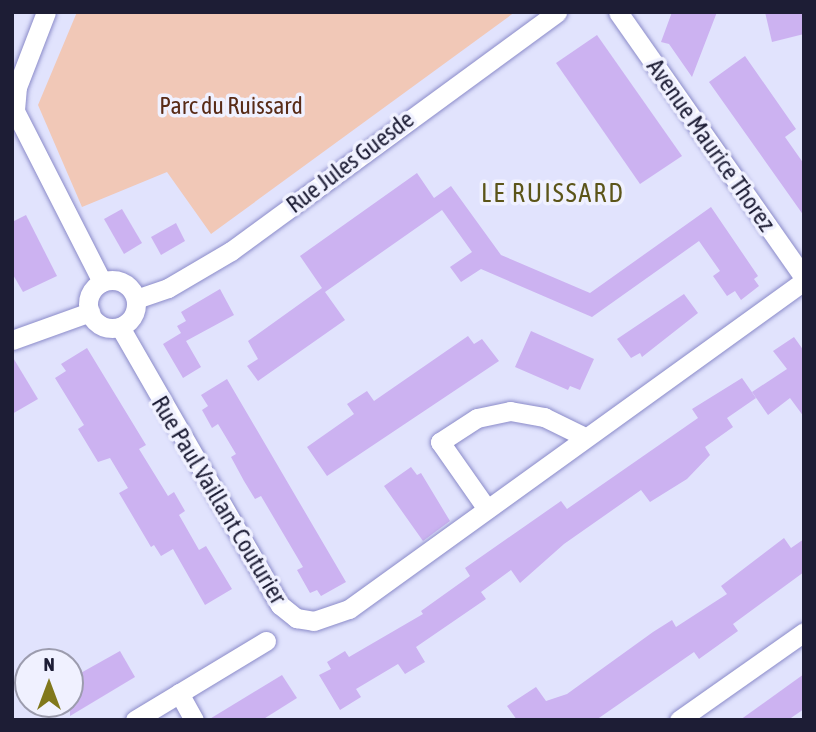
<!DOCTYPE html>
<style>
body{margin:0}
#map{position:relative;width:816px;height:732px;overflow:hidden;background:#e1e3fd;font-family:"Asap Condensed",sans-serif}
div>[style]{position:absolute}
.green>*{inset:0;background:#f1c8b7}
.building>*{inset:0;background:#ccb2f1}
.roads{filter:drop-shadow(0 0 2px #8b8bc9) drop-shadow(0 0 2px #8b8bc9)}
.street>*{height:19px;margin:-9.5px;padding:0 9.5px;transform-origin:9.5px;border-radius:9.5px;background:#fff}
.street>.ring{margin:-9.5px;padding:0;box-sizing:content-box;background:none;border:19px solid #fff;border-radius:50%}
span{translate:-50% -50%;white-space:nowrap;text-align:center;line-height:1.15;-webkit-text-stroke:7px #f0f1ff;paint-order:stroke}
.park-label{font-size:24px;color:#582b17}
.street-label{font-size:24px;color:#1d1d35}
.neighbourhood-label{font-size:26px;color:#5c5519;letter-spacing:2px}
.frame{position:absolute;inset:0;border:14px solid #1d1d35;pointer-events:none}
.north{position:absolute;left:14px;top:648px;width:70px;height:70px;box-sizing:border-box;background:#f0f1ff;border:2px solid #9c9cae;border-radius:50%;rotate:0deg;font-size:19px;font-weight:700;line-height:28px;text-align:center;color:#1d1d35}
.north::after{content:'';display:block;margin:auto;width:24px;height:32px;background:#81781c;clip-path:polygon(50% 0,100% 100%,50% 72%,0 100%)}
</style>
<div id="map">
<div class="green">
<i style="clip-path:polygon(77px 12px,515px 12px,211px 234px,167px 172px,82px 207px,38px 105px)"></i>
</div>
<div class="building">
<i style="clip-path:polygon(672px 12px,717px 12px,692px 77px,669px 44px,661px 42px)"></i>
<i style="clip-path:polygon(765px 12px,804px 12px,804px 34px,772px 42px)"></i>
<i style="clip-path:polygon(597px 35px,682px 156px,640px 184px,556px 63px)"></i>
<i style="clip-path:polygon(745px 56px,796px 129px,785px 137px,804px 164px,804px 216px,709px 82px)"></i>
<i style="clip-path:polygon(417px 173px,434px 198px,451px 186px,501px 255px,590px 293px,711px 207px,758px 276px,754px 279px,759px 286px,741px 300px,735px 291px,727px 296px,713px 276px,720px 271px,699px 241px,592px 317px,481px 269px,461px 282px,450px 267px,472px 252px,442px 210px,325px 292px,345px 320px,258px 381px,247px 366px,258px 359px,248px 341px,322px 288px,300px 256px)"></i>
<i style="clip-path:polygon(122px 209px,142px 243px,124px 254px,104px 219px)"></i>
<i style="clip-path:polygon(26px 215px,57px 276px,23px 292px,12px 273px,12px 222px)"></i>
<i style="clip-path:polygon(176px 223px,185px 241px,161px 255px,151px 237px)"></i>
<i style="clip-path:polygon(220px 289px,234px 315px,186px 341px,201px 367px,183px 378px,163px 344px,181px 333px,177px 326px,186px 321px,181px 312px)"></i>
<i style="clip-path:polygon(684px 294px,698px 313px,642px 357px,640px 353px,631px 358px,617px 339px)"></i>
<i style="clip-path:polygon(531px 331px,594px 359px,580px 390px,570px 386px,568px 390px,515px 367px)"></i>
<i style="clip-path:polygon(468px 336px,474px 344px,482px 339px,499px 361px,327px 476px,307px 447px,354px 414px,347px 404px,367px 391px,374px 401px)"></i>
<i style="clip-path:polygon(794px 337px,804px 351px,804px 417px,790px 398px,768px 415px,752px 392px,787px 369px,773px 351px)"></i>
<i style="clip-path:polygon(87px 348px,146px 445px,139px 449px,168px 496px,174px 492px,185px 511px,179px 515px,199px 550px,206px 546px,232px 589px,205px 605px,173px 549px,161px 556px,154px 545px,151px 547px,119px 493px,128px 488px,110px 458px,98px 462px,78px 429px,84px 425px,55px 378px,66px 371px,61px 364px)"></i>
<i style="clip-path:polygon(12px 356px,38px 399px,12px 414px)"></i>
<i style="clip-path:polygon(742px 378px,756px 398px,727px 418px,733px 427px,705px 447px,710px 455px,687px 479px,650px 502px,641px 490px,564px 544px,520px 583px,511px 570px,481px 592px,486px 599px,416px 647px,425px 662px,405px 674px,398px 664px,356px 689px,361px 697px,340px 710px,319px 675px,331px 669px,327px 662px,345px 651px,349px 657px,423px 614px,421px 611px,470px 576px,465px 568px,561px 501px,567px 509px,698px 418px,692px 409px)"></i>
<i style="clip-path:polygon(227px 379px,346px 582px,321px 596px,317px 590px,310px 593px,297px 570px,303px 567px,261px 496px,255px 499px,244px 481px,231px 457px,236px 454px,218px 424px,212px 428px,202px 410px,208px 406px,201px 395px)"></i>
<i style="clip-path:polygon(411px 467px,417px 475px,421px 473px,450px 521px,423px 541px,384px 486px)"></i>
<i style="clip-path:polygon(784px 538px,791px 548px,804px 539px,804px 572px,733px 624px,738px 631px,699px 659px,694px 652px,596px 720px,517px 720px,507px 706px,536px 687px,546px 701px,567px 694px,653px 632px,672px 620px,676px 627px,727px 594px,721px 586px)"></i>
<i style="clip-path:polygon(120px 651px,135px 677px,70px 716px,70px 679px)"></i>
<i style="clip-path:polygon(804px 674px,804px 709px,788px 720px,740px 720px)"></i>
<i style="clip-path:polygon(282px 675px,297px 698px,262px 720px,208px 720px)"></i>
</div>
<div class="roads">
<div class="street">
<i style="left:46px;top:12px;width:80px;rotate:111.1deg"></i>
<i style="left:17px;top:87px;width:24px;rotate:95deg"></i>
<i style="left:15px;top:111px;width:192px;rotate:63deg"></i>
<i style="left:618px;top:12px;width:325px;rotate:55deg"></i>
<i class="ring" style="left:88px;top:280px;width:29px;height:29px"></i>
<i style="left:136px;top:299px;width:34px;rotate:-19deg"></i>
<i style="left:168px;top:288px;width:73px;rotate:-30.4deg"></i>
<i style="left:231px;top:251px;width:404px;rotate:-36.2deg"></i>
<i style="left:120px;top:327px;width:321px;rotate:60.1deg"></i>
<i style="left:280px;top:605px;width:21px;rotate:39deg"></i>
<i style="left:296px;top:618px;width:18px;rotate:9deg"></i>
<i style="left:314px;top:621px;width:37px;rotate:-19deg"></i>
<i style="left:349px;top:609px;width:561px;rotate:-35.79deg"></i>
<i style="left:12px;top:340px;width:83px;rotate:-19.7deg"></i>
<i style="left:487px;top:509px;width:82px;rotate:-125deg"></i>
<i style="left:440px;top:442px;width:44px;rotate:-33deg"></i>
<i style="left:477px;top:418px;width:34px;rotate:-12deg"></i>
<i style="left:510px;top:411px;width:35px;rotate:10deg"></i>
<i style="left:544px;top:417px;width:46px;rotate:26deg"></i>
<i style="left:179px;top:693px;width:31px;rotate:61deg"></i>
<i style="left:135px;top:720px;width:153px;rotate:-31.1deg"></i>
<i style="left:679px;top:720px;width:153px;rotate:-35.1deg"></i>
</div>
</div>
<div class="park-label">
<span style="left:231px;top:106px">Parc du Ruissard</span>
</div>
<div class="street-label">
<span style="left:711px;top:145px;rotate:55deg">Avenue Maurice Thorez</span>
<span style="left:350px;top:162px;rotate:-37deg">Rue Jules Guesde</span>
<span style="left:219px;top:500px;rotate:59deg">Rue Paul Vaillant Couturier</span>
</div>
<div class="neighbourhood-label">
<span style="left:553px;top:194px">LE RUISSARD</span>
</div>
<div class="frame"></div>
<div class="north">N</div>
</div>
